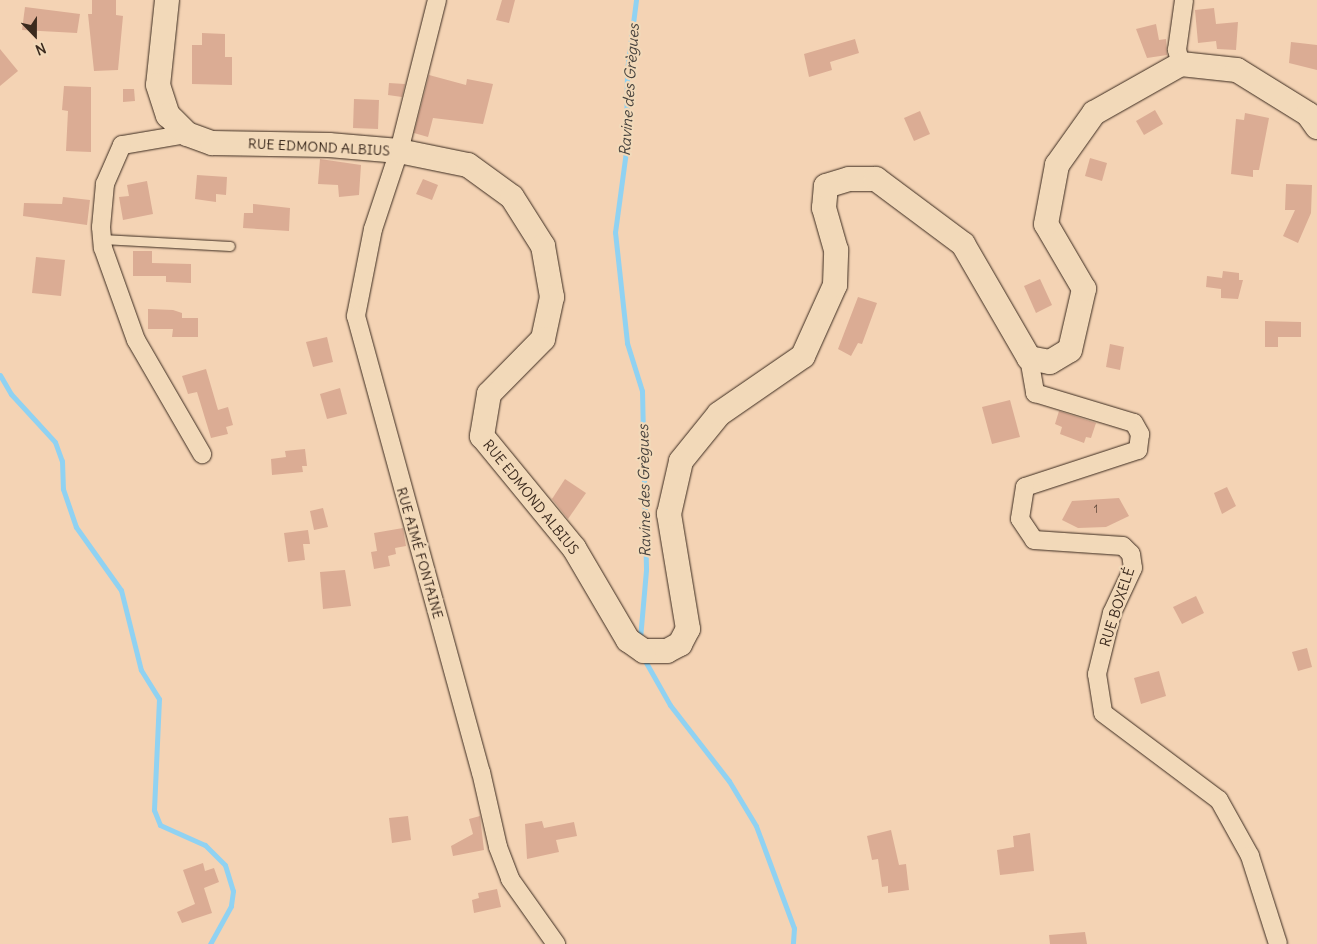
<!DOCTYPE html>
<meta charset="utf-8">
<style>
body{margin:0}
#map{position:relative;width:1317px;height:944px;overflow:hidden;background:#f4d3b4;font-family:Delius,sans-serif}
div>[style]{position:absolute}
.stream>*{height:5px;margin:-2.5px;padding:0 2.5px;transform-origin:2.5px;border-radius:2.5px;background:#90d2f2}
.building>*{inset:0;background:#dbac94}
.roads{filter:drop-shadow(0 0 1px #3b2a1e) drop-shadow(0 0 1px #3b2a1e)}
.lane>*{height:9px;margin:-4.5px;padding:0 4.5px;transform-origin:4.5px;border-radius:4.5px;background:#f2d9b9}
.street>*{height:18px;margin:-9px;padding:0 9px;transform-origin:9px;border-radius:9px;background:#f2d9b9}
.secondary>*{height:24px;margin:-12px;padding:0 12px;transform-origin:12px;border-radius:12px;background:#f2d9b9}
span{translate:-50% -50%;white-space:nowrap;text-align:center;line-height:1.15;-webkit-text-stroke:4.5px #f2d9b9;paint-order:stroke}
.number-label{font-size:11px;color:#634a3c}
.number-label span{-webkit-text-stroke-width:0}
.street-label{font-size:14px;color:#3b2a1e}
.water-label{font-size:15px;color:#48433e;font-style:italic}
.north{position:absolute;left:10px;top:10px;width:50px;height:50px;-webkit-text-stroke:4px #f2d9b9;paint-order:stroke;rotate:158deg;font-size:14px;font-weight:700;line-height:20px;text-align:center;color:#3b2a1e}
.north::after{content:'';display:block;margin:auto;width:18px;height:22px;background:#3b2a1e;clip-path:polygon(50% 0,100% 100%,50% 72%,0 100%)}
</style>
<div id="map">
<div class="stream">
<i style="left:636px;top:0;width:71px;rotate:97.3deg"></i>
<i style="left:627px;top:70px;width:81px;rotate:90.7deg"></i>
<i style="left:626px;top:151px;width:82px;rotate:97.7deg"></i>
<i style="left:615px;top:232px;width:112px;rotate:83.8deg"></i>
<i style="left:627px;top:343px;width:50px;rotate:72.6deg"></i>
<i style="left:642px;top:391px;width:179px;rotate:88.7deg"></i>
<i style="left:646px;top:570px;width:69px;rotate:95deg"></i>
<i style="left:0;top:375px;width:22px;rotate:60deg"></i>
<i style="left:11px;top:394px;width:65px;rotate:47.5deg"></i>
<i style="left:55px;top:442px;width:20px;rotate:70deg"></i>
<i style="left:62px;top:461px;width:28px;rotate:88deg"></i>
<i style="left:63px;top:489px;width:40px;rotate:71.1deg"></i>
<i style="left:76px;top:527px;width:77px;rotate:54.5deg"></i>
<i style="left:121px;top:590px;width:82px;rotate:76deg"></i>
<i style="left:141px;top:670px;width:34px;rotate:58deg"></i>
<i style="left:159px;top:699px;width:111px;rotate:92.6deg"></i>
<i style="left:154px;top:810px;width:16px;rotate:68deg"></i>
<i style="left:160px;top:825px;width:49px;rotate:24deg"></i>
<i style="left:205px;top:845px;width:28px;rotate:45deg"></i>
<i style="left:225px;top:865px;width:27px;rotate:73deg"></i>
<i style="left:233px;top:891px;width:15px;rotate:98deg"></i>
<i style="left:231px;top:906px;width:43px;rotate:118.9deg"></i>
<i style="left:644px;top:659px;width:53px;rotate:60.5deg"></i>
<i style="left:670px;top:705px;width:96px;rotate:52.2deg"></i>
<i style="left:729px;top:781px;width:52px;rotate:59deg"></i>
<i style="left:756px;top:826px;width:109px;rotate:69.6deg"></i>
<i style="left:794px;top:928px;width:16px;rotate:94deg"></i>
</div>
<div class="building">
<i style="clip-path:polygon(92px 0,116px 0,116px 15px,123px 16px,118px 70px,94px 71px,88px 14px,92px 14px)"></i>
<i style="clip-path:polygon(502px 0,515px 0,509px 23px,496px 20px)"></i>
<i style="clip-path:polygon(25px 7px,80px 14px,77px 33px,22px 30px)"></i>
<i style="clip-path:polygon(1214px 8px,1216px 24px,1238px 22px,1236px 50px,1217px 49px,1216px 41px,1198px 43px,1195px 10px)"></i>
<i style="clip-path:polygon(1156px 24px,1159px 40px,1166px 39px,1167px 55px,1147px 58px,1136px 29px)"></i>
<i style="clip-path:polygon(202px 33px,225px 34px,225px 57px,232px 57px,232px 85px,192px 84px,192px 45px,202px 45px)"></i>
<i style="clip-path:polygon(855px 39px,859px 53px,830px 62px,832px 70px,809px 77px,804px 54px)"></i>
<i style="clip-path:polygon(1291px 42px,1317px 45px,1317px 70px,1289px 63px)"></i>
<i style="clip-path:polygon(0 49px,18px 71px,0 86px)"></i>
<i style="clip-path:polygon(429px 75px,466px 85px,467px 79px,493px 84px,483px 124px,433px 118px,428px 137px,414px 133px)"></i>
<i style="clip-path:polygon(389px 83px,405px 84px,402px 97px,388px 95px)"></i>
<i style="clip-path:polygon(64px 86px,91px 87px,91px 152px,66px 151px,68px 111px,62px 110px)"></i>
<i style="clip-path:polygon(123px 89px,134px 89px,135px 101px,123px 102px)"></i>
<i style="clip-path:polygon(354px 99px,379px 100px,378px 129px,353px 128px)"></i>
<i style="clip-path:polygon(1155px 110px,1163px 124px,1144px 135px,1136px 121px)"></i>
<i style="clip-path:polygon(920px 111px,930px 134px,914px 141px,904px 118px)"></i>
<i style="clip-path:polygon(1245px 113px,1269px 118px,1259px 170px,1253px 170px,1253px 177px,1231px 174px,1236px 119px,1244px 120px)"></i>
<i style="clip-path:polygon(1090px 158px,1107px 163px,1102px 181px,1085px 176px)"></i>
<i style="clip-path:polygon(320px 159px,361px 165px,359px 195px,339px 197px,338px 185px,318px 184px)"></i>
<i style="clip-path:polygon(197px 175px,227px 177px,226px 195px,216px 194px,216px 202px,195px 199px)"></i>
<i style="clip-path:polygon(423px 179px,438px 185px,432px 200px,416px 194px)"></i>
<i style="clip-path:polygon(147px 181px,153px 214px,123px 220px,119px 197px,129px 196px,127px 185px)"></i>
<i style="clip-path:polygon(1286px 184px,1312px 185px,1311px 213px,1298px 243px,1283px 236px,1295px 210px,1285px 210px)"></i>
<i style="clip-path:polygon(63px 197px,90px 200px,87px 225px,23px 216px,24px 203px,62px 204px)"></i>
<i style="clip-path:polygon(253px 204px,290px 208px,289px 231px,243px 228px,244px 213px,253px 213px)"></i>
<i style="clip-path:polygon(133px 251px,152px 251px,152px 263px,191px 264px,191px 283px,166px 282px,166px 276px,133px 276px)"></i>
<i style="clip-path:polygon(36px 257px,65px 260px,61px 296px,32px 293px)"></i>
<i style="clip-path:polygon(1223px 271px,1239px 273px,1239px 280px,1243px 280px,1238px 299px,1221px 298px,1221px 289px,1206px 287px,1207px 276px,1222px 278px)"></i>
<i style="clip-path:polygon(1040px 279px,1052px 305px,1036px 313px,1024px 286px)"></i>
<i style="clip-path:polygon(858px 297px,877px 303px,862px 344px,858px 343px,851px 356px,838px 349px)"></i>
<i style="clip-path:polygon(148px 309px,173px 310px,182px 313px,182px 318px,198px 318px,198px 337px,172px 337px,173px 329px,148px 329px)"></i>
<i style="clip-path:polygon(1265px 321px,1301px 322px,1301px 337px,1278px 337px,1278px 347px,1265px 347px)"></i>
<i style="clip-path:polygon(327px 337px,333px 362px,313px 367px,306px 342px)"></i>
<i style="clip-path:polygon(1110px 344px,1124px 347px,1120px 370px,1106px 367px)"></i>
<i style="clip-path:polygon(206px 369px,218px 410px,228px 407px,233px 425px,226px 427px,228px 434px,211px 438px,197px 392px,188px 394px,182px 376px)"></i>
<i style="clip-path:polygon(340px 388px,347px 414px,327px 419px,320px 394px)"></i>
<i style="clip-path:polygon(1010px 400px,1020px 437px,992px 444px,982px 407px)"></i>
<i style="clip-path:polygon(1059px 411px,1096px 423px,1091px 438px,1086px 437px,1084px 443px,1060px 434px,1062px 427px,1055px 424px)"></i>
<i style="clip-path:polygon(305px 449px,307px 466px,302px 466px,303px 472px,272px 475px,271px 459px,286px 457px,285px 451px)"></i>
<i style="clip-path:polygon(565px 479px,586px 493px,568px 519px,552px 499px)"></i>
<i style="clip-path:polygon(1227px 487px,1236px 506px,1222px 514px,1214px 493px)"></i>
<i style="clip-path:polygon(1119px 498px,1129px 516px,1106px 527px,1078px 528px,1062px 520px,1072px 501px)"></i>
<i style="clip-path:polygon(323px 508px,328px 527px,314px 530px,310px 511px)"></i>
<i style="clip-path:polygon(403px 528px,406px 546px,395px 548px,396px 554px,388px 556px,390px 566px,374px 569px,371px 552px,377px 551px,374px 533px)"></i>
<i style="clip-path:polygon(308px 530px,310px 544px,303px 544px,305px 560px,288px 562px,284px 533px)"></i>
<i style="clip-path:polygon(345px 570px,351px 606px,323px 609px,320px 572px)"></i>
<i style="clip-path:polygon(1196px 596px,1204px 613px,1182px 624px,1173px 607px)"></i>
<i style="clip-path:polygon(1307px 648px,1312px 667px,1298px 671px,1292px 652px)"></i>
<i style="clip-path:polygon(1159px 671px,1166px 696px,1141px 704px,1134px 678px)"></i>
<i style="clip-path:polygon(408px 816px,411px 840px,392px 843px,389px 818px)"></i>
<i style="clip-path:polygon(480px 816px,484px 850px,453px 856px,451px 846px,473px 834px,469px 819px)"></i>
<i style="clip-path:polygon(542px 821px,544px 828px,574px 822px,577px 836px,556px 840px,559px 852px,527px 859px,525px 824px)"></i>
<i style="clip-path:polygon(891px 830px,899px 865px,906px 864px,909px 890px,888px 893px,888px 886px,882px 887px,878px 859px,872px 860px,867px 836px)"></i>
<i style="clip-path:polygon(1030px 833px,1034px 871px,1000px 875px,997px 850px,1014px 847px,1013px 836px)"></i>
<i style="clip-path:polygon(203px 863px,205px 871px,214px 868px,219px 882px,204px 888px,212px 913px,182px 923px,177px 912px,195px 904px,183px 870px)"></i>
<i style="clip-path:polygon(497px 889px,501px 907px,474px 913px,472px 900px,479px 898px,478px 893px)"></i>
<i style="clip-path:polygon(1085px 932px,1087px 944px,1050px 944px,1049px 935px)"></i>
</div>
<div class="roads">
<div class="lane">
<i style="left:102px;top:239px;width:128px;rotate:3.1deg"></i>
</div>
<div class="street">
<i style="left:437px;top:0;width:156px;rotate:104.1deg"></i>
<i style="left:399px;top:151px;width:82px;rotate:108.4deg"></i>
<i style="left:373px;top:229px;width:89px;rotate:101.1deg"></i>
<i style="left:356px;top:316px;width:473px;rotate:74.7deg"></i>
<i style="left:481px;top:772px;width:77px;rotate:77.2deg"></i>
<i style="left:498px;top:847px;width:34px;rotate:69deg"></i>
<i style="left:510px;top:879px;width:80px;rotate:54.7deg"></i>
<i style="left:1181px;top:64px;width:15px;rotate:-106deg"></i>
<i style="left:1177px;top:50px;width:50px;rotate:-82deg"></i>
<i style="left:187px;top:134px;width:66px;rotate:170.4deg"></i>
<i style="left:122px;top:145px;width:43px;rotate:113.6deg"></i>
<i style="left:105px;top:184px;width:43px;rotate:95.3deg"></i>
<i style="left:101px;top:227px;width:21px;rotate:85deg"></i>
<i style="left:103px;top:248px;width:98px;rotate:70.3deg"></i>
<i style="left:136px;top:340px;width:132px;rotate:59.9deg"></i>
<i style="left:1029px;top:358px;width:36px;rotate:80deg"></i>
<i style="left:1035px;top:393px;width:103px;rotate:16.9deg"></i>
<i style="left:1134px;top:423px;width:13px;rotate:61deg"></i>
<i style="left:1140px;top:434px;width:16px;rotate:97deg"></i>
<i style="left:1138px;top:450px;width:119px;rotate:161.9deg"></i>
<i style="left:1025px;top:487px;width:32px;rotate:99deg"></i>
<i style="left:1020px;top:519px;width:25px;rotate:56deg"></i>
<i style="left:1034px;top:540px;width:89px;rotate:3.9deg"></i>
<i style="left:1123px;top:546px;width:11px;rotate:45deg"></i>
<i style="left:1131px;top:554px;width:14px;rotate:82deg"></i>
<i style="left:1133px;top:568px;width:50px;rotate:115deg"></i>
<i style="left:1112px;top:613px;width:63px;rotate:103.8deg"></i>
<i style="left:1097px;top:674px;width:39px;rotate:81deg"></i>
<i style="left:1103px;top:713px;width:145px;rotate:36.9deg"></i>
<i style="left:1219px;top:800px;width:64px;rotate:61deg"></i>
<i style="left:1250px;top:856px;width:92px;rotate:72.3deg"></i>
</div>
<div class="secondary">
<i style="left:167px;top:0;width:85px;rotate:96deg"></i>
<i style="left:158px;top:85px;width:32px;rotate:72deg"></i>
<i style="left:168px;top:115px;width:27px;rotate:45deg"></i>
<i style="left:187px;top:134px;width:27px;rotate:20deg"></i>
<i style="left:212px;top:143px;width:117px;rotate:1deg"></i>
<i style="left:329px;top:145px;width:70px;rotate:4.9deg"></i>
<i style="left:399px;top:151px;width:70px;rotate:11.5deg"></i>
<i style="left:468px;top:165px;width:54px;rotate:36deg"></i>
<i style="left:512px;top:197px;width:58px;rotate:57.7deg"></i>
<i style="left:543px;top:246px;width:52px;rotate:80deg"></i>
<i style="left:552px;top:297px;width:43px;rotate:102.1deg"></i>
<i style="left:543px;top:339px;width:77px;rotate:134.5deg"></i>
<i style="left:489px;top:394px;width:43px;rotate:99.5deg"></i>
<i style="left:482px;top:436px;width:145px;rotate:50.6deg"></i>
<i style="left:574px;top:548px;width:107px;rotate:59.6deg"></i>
<i style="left:628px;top:640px;width:19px;rotate:35deg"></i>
<i style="left:644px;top:651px;width:23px"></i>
<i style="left:667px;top:651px;width:15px;rotate:-28deg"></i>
<i style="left:680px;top:644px;width:17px;rotate:-62deg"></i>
<i style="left:688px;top:629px;width:117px;rotate:-99.4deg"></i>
<i style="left:669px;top:514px;width:54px;rotate:-77.2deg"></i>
<i style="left:681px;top:461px;width:60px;rotate:-51deg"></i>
<i style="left:719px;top:414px;width:102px;rotate:-34.6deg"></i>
<i style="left:803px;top:356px;width:78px;rotate:-65.7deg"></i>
<i style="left:835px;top:285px;width:35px;rotate:-88deg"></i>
<i style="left:836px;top:250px;width:44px;rotate:-105.9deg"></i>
<i style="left:824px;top:208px;width:22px;rotate:-85deg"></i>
<i style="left:826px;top:186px;width:24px;rotate:-17deg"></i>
<i style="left:849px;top:179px;width:27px"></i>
<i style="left:876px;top:179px;width:109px;rotate:36.8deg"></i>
<i style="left:963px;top:244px;width:132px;rotate:59.9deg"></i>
<i style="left:1029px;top:358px;width:21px;rotate:11deg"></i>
<i style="left:1050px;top:362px;width:23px;rotate:-31deg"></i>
<i style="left:1070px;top:350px;width:63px;rotate:-77.1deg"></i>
<i style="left:1084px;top:289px;width:75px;rotate:-120.3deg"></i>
<i style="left:1046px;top:224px;width:60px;rotate:-79.4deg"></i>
<i style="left:1057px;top:165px;width:64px;rotate:-54.6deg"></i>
<i style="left:1094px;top:113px;width:100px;rotate:-29.4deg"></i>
<i style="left:1181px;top:64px;width:56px;rotate:6.1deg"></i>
<i style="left:1237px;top:70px;width:84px;rotate:31.8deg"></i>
<i style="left:1308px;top:114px;width:16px;rotate:55deg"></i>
</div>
</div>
<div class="number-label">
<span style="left:1096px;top:509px">1</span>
</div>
<div class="street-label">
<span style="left:319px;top:147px;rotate:3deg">RUE EDMOND ALBIUS</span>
<span style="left:531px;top:497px;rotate:51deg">RUE EDMOND ALBIUS</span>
<span style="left:420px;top:553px;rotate:74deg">RUE AIMÉ FONTAINE</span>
<span style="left:1117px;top:607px;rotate:-72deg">RUE BOXELÉ</span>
</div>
<div class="water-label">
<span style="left:629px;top:90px;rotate:-86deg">Ravine des Grègues</span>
<span style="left:644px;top:491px;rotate:-91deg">Ravine des Grègues</span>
</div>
<div class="north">N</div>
</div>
